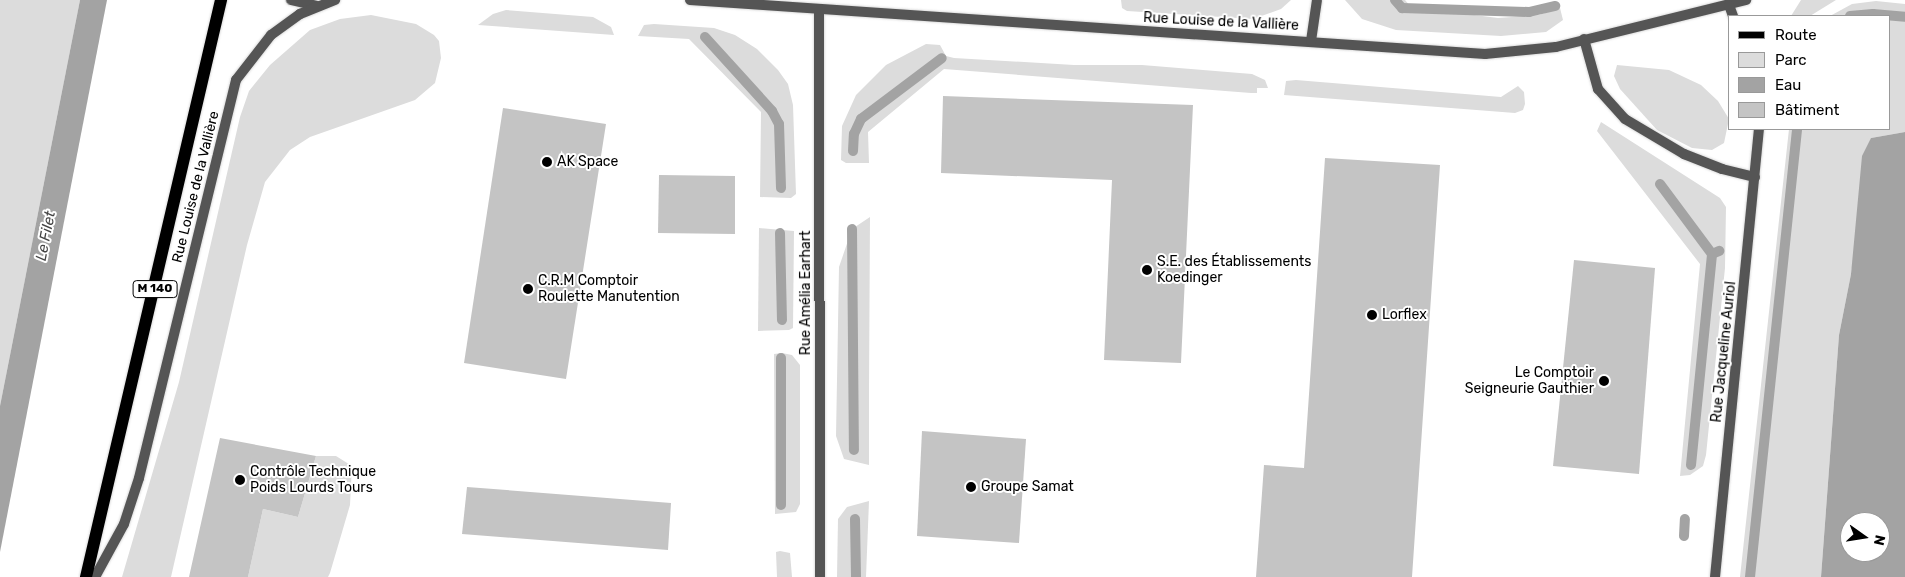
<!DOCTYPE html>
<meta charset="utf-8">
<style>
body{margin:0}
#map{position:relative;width:1905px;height:577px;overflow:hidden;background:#fff;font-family:Rubik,sans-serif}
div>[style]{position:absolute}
.green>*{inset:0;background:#dcdcdc}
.water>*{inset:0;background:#a3a3a3}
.stream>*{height:10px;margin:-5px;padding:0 5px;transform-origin:5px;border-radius:5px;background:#a3a3a3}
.building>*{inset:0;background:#c4c4c4}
.roads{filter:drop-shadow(0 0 1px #dbdbdb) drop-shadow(0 0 1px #dbdbdb)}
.service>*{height:10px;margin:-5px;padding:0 5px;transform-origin:5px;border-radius:5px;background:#555}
.minor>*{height:10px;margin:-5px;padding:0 5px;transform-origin:5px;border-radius:5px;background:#555}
.primary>*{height:12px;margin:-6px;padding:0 6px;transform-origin:6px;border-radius:6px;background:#000}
.dots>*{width:14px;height:14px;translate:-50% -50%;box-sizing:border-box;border:2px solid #fff;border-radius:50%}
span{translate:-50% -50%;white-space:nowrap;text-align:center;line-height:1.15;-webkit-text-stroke:4px #fff;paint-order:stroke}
.shield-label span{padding:1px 4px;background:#fff;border:1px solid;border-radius:4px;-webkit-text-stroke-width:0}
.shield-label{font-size:12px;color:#000;font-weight:700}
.street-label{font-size:14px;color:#000}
.poi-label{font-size:14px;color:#000}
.left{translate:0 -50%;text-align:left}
.right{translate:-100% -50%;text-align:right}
.water-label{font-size:15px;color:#444;font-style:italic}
.legend{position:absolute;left:1728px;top:15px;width:162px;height:115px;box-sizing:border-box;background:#fff;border:1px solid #999;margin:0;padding:6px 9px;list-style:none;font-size:15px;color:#000}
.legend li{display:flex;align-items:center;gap:10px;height:25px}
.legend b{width:25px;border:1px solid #999}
.north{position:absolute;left:1840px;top:512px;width:50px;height:50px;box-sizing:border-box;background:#fff;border:1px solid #999;border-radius:50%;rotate:103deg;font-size:14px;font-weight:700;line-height:20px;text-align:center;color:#000}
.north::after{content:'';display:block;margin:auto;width:18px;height:22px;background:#000;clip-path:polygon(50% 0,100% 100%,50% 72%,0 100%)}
</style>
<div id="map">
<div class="green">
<i style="clip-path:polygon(0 0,80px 0,0 406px)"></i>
<i style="clip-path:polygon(1121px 0,1291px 0,1281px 9px,1253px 19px,1127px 11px,1122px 8px)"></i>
<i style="clip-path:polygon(1345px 0,1405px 0,1411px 7px,1498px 18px,1539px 15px,1560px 8px,1563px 20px,1546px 32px,1501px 36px,1396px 30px,1362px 19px)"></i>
<i style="clip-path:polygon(1801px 0,1836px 0,1810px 16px,1791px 16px)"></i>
<i style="clip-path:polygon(1876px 1px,1905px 4px,1905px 132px,1871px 138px,1851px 274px,1839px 335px,1821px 577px,1740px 577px,1789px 129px,1889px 129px,1889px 16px,1830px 16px,1852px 4px)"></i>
<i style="clip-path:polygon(506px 10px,593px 17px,611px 27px,614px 35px,478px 25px,493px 14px)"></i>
<i style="clip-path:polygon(371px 15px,416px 24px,434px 35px,439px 41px,441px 58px,435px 83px,415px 100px,310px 137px,290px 150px,265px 182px,247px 245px,171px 577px,122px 577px,179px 382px,240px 117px,249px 91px,270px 65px,310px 30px,340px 19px)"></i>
<i style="clip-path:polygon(654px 24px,714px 28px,735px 35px,757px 49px,778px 70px,788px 84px,793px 105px,796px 194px,791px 198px,760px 197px,761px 112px,689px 39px,638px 36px,644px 25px)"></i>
<i style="clip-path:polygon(926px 44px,940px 45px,946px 56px,954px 58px,1074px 65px,1142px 65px,1252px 74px,1265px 80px,1268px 88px,1257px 88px,1257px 93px,1251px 93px,944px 69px,868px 132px,869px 163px,846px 163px,841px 160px,842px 126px,856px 95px,886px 65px)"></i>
<i style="clip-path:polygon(1617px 65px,1669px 70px,1701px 85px,1718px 101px,1729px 119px,1724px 143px,1712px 150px,1692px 148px,1657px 130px,1620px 89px,1614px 76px)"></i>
<i style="clip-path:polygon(1296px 80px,1501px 97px,1518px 86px,1524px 92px,1525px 104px,1523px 110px,1515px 113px,1284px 95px,1286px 81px)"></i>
<i style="clip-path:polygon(1601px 122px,1720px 198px,1726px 207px,1725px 268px,1706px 455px,1703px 466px,1690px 475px,1680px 476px,1700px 264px,1597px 131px)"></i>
<i style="clip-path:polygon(870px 217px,869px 391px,869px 465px,844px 459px,836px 436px,839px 267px,852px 229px)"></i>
<i style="clip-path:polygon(759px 228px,794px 231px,793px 328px,789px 330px,758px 331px)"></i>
<i style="clip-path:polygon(782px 353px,792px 355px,800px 365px,800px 504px,796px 512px,775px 514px,774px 354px)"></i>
<i style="clip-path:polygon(316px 456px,336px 456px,352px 466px,350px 505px,330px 573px,328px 577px,248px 577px,263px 509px,298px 517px)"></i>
<i style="clip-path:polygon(869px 501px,866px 577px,837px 577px,838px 519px,847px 507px)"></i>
<i style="clip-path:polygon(780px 551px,790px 553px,792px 577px,777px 577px,776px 552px)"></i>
</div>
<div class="water">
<i style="clip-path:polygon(80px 0,107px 0,0 552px,0 406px)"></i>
<i style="clip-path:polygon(evenodd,1905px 132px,1905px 577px,1821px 577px,1839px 335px,1851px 274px,1862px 156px,1871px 138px,1905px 132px,1850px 522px,1880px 522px,1880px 552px,1850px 552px,1850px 522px)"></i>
</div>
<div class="stream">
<i style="left:1395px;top:0;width:11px;rotate:49deg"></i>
<i style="left:1402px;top:8px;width:127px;rotate:1.8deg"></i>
<i style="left:1529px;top:12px;width:27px;rotate:-13deg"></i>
<i style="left:1850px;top:16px;width:23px;rotate:-5deg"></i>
<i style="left:1873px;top:14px;width:32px;rotate:5deg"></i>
<i style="left:705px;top:37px;width:100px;rotate:47.8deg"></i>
<i style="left:772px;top:111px;width:15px;rotate:62deg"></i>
<i style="left:779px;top:124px;width:64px;rotate:88.2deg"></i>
<i style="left:853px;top:151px;width:17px;rotate:-87deg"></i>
<i style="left:854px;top:134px;width:17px;rotate:-65deg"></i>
<i style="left:861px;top:119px;width:101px;rotate:-37deg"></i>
<i style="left:1660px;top:184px;width:87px;rotate:53.4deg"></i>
<i style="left:1712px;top:254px;width:8px;rotate:-23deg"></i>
<i style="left:852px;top:229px;width:221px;rotate:89.5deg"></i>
<i style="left:780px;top:233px;width:87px;rotate:88.7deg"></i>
<i style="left:781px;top:358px;width:147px;rotate:90deg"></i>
<i style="left:1691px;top:465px;width:212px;rotate:-84.3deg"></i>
<i style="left:855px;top:519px;width:58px;rotate:89deg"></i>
<i style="left:1684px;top:536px;width:17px;rotate:-87deg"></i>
<i style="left:1750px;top:577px;width:450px;rotate:-84deg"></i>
</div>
<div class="building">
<i style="clip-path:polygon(943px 96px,1193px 105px,1181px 363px,1104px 360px,1112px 180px,941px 173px)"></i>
<i style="clip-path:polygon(503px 108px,606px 124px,566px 379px,464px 363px)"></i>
<i style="clip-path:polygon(1325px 158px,1440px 165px,1412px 577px,1256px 577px,1264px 465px,1304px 468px)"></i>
<i style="clip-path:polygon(659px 175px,735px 176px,735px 234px,658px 233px)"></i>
<i style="clip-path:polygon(1574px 260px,1655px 268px,1639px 474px,1553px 466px)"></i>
<i style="clip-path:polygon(922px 431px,1026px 439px,1019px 543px,917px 536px)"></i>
<i style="clip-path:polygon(220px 438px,316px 456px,298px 517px,263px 509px,248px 577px,189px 577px)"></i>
<i style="clip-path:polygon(467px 487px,671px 503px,668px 550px,462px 534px)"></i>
</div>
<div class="roads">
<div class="service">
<i style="left:1584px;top:39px;width:52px;rotate:74.4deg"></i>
<i style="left:1598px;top:89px;width:40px;rotate:48deg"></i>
<i style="left:1625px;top:119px;width:69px;rotate:30.7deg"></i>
<i style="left:1684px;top:154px;width:41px;rotate:21.5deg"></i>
<i style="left:1722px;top:169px;width:34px;rotate:14deg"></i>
</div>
<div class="minor">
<i style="left:291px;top:0;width:26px;rotate:13deg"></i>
<i style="left:690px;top:0;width:797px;rotate:3.89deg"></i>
<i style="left:1485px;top:54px;width:71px;rotate:-5.6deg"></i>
<i style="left:1556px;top:47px;width:196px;rotate:-13.9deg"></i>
<i style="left:1729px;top:5px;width:12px;rotate:70deg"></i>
<i style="left:819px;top:9px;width:568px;rotate:89.9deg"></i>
<i style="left:1311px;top:41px;width:41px;rotate:-81.7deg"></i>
<i style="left:95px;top:577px;width:60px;rotate:-61.3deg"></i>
<i style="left:124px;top:524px;width:48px;rotate:-71.9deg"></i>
<i style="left:139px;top:478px;width:410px;rotate:-76.3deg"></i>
<i style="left:236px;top:80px;width:57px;rotate:-52.1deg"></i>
<i style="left:271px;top:35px;width:36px;rotate:-36deg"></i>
<i style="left:300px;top:14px;width:38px;rotate:-22deg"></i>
<i style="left:1715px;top:577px;width:450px;rotate:-84.4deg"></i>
</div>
<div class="primary">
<i style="left:86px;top:577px;width:593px;rotate:-76.83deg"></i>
</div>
</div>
<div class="dots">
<i style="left:547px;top:162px;background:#000"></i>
<i style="left:1147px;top:270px;background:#000"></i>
<i style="left:528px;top:289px;background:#000"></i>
<i style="left:1372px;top:315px;background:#000"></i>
<i style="left:1604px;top:381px;background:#000"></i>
<i style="left:240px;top:480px;background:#000"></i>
<i style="left:971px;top:487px;background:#000"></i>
</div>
<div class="shield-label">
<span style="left:155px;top:289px">M 140</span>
</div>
<div class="street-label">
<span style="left:1221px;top:22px;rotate:3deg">Rue Louise de la Vallière</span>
<span style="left:196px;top:187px;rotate:-76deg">Rue Louise de la Vallière</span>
<span style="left:806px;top:293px;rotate:-90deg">Rue Amélia Earhart</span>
<span style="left:1724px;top:352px;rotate:-84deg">Rue Jacqueline Auriol</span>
</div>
<div class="poi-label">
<span class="left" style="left:557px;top:162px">AK Space</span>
<span class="left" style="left:1157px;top:270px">S.E. des Établissements<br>Koedinger</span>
<span class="left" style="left:538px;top:289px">C.R.M Comptoir<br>Roulette Manutention</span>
<span class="left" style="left:1382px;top:315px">Lorflex</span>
<span class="right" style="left:1594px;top:381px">Le Comptoir<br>Seigneurie Gauthier</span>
<span class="left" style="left:250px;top:480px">Contrôle Technique<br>Poids Lourds Tours</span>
<span class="left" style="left:981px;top:487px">Groupe Samat</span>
</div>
<div class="water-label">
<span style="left:46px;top:236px;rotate:-79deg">Le Filet</span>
</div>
<ul class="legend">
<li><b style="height:6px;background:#000"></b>Route</li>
<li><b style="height:14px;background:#dcdcdc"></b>Parc</li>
<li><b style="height:14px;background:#a3a3a3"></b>Eau</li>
<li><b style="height:14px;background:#c4c4c4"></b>Bâtiment</li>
</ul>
<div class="north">N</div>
</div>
